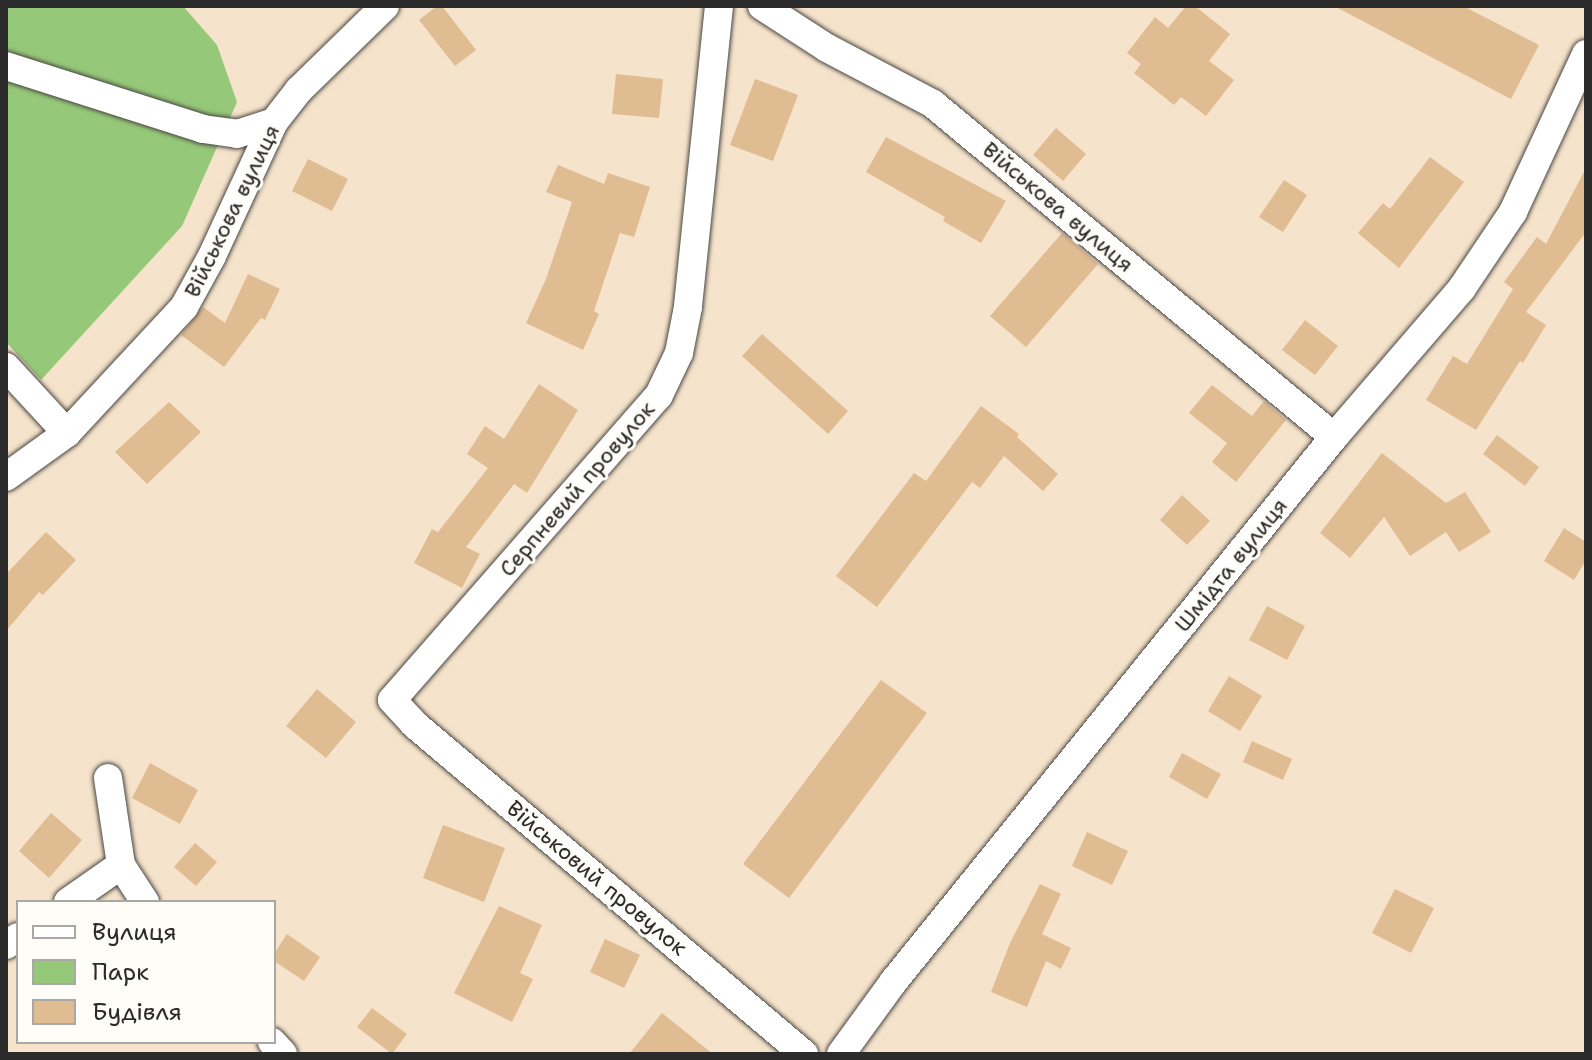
<!DOCTYPE html>
<meta charset="utf-8">
<style>
body{margin:0}
#map{position:relative;width:1592px;height:1060px;overflow:hidden;background:#f6e3cb;font-family:"Shantell Sans",sans-serif}
div>[style]{position:absolute}
.green>*{inset:0;background:#96c879}
.building>*{inset:0;background:#e0bc93}
.roads{filter:drop-shadow(0 0 2px #494743) drop-shadow(0 0 2px #494743)}
.street>*{height:28px;margin:-14px;padding:0 14px;transform-origin:14px;border-radius:14px;background:#fff}
span{translate:-50% -50%;white-space:nowrap;text-align:center;line-height:1.15;-webkit-text-stroke:6px #fdfcf7;paint-order:stroke}
.street-label{font-size:22px;color:#2b2b2b}
.frame{position:absolute;inset:0;border:8px solid #2b2b2b;pointer-events:none}
.legend{position:absolute;left:16px;top:900px;width:260px;height:144px;box-sizing:border-box;background:#fdfcf7;border:2px solid #a9a8a5;margin:0;padding:10px 14px;list-style:none;font-size:24px;color:#2b2b2b}
.legend li{display:flex;align-items:center;gap:16px;height:40px}
.legend b{width:40px;border:2px solid #a9a8a5}
</style>
<div id="map">
<div class="green">
<i style="clip-path:polygon(6px 6px,183px 6px,217px 45px,237px 102px,182px 226px,41px 380px,6px 342px)"></i>
</div>
<div class="building">
<i style="clip-path:polygon(437px 6px,442px 6px,476px 50px,455px 66px,419px 20px)"></i>
<i style="clip-path:polygon(1186px 6px,1195px 6px,1230px 34px,1209px 61px,1234px 80px,1206px 116px,1181px 97px,1174px 105px,1134px 73px,1141px 64px,1127px 53px,1155px 17px,1168px 28px)"></i>
<i style="clip-path:polygon(1334px 6px,1463px 6px,1539px 45px,1511px 99px)"></i>
<i style="clip-path:polygon(616px 74px,663px 79px,659px 118px,612px 114px)"></i>
<i style="clip-path:polygon(755px 79px,798px 95px,773px 161px,730px 145px)"></i>
<i style="clip-path:polygon(1056px 128px,1086px 154px,1063px 181px,1033px 155px)"></i>
<i style="clip-path:polygon(886px 137px,1006px 201px,981px 243px,943px 221px,945px 217px,866px 172px)"></i>
<i style="clip-path:polygon(1430px 157px,1464px 182px,1399px 268px,1358px 233px,1383px 203px,1390px 209px)"></i>
<i style="clip-path:polygon(308px 159px,348px 179px,332px 211px,292px 191px)"></i>
<i style="clip-path:polygon(558px 165px,604px 184px,608px 173px,650px 187px,634px 237px,620px 233px,594px 311px,599px 314px,583px 350px,526px 323px,546px 279px,572px 202px,546px 192px)"></i>
<i style="clip-path:polygon(1586px 168px,1586px 232px,1526px 312px,1546px 325px,1523px 363px,1520px 361px,1476px 430px,1426px 400px,1453px 356px,1467px 364px,1513px 289px,1504px 282px,1537px 237px,1546px 244px)"></i>
<i style="clip-path:polygon(1284px 180px,1307px 195px,1283px 232px,1259px 217px)"></i>
<i style="clip-path:polygon(1062px 233px,1098px 264px,1026px 347px,990px 316px)"></i>
<i style="clip-path:polygon(248px 274px,280px 289px,265px 320px,261px 318px,224px 367px,181px 335px,203px 307px,225px 323px)"></i>
<i style="clip-path:polygon(1305px 320px,1338px 346px,1315px 375px,1282px 350px)"></i>
<i style="clip-path:polygon(762px 334px,848px 411px,828px 434px,742px 356px)"></i>
<i style="clip-path:polygon(539px 384px,578px 410px,527px 493px,514px 484px,466px 547px,480px 554px,462px 588px,414px 563px,432px 529px,438px 532px,488px 468px,467px 454px,485px 426px,504px 439px)"></i>
<i style="clip-path:polygon(1212px 385px,1252px 416px,1264px 401px,1286px 420px,1236px 482px,1212px 462px,1227px 443px,1189px 413px)"></i>
<i style="clip-path:polygon(169px 402px,201px 432px,147px 484px,115px 452px)"></i>
<i style="clip-path:polygon(981px 406px,1019px 434px,1017px 437px,1058px 474px,1043px 491px,1004px 456px,980px 488px,972px 482px,877px 607px,836px 576px,914px 473px,926px 481px)"></i>
<i style="clip-path:polygon(1497px 435px,1539px 467px,1525px 486px,1483px 454px)"></i>
<i style="clip-path:polygon(1382px 453px,1446px 503px,1465px 492px,1491px 532px,1459px 552px,1446px 532px,1410px 556px,1384px 517px,1350px 558px,1320px 533px)"></i>
<i style="clip-path:polygon(1182px 495px,1210px 521px,1187px 545px,1160px 520px)"></i>
<i style="clip-path:polygon(1564px 528px,1586px 542px,1586px 560px,1574px 580px,1544px 561px)"></i>
<i style="clip-path:polygon(46px 532px,76px 560px,43px 595px,39px 592px,6px 631px,6px 574px)"></i>
<i style="clip-path:polygon(1267px 606px,1305px 626px,1287px 660px,1249px 640px)"></i>
<i style="clip-path:polygon(1229px 676px,1262px 696px,1240px 731px,1208px 711px)"></i>
<i style="clip-path:polygon(881px 680px,927px 713px,789px 898px,743px 864px)"></i>
<i style="clip-path:polygon(317px 689px,356px 722px,326px 758px,286px 726px)"></i>
<i style="clip-path:polygon(1252px 741px,1292px 759px,1283px 780px,1243px 762px)"></i>
<i style="clip-path:polygon(1182px 753px,1221px 774px,1207px 799px,1169px 777px)"></i>
<i style="clip-path:polygon(150px 763px,198px 790px,180px 824px,132px 798px)"></i>
<i style="clip-path:polygon(51px 813px,82px 840px,49px 878px,19px 851px)"></i>
<i style="clip-path:polygon(443px 825px,505px 848px,484px 902px,423px 878px)"></i>
<i style="clip-path:polygon(1087px 832px,1128px 851px,1112px 885px,1072px 866px)"></i>
<i style="clip-path:polygon(195px 843px,217px 862px,196px 886px,174px 867px)"></i>
<i style="clip-path:polygon(1040px 884px,1061px 894px,1042px 934px,1071px 948px,1061px 969px,1046px 961px,1027px 1007px,991px 992px,1010px 943px)"></i>
<i style="clip-path:polygon(1395px 889px,1434px 908px,1411px 953px,1372px 933px)"></i>
<i style="clip-path:polygon(499px 906px,542px 925px,520px 973px,533px 979px,512px 1022px,454px 993px)"></i>
<i style="clip-path:polygon(287px 934px,320px 957px,304px 981px,274px 961px,274px 954px)"></i>
<i style="clip-path:polygon(605px 939px,640px 955px,624px 988px,590px 972px)"></i>
<i style="clip-path:polygon(372px 1008px,407px 1034px,392px 1054px,357px 1027px)"></i>
<i style="clip-path:polygon(662px 1013px,713px 1054px,629px 1054px)"></i>
</div>
<div class="roads">
<div class="street">
<i style="left:719px;top:6px;width:303px;rotate:95.9deg"></i>
<i style="left:688px;top:307px;width:47px;rotate:101.1deg"></i>
<i style="left:679px;top:353px;width:47px;rotate:115.5deg"></i>
<i style="left:659px;top:395px;width:405px;rotate:131.2deg"></i>
<i style="left:392px;top:700px;width:33px;rotate:47deg"></i>
<i style="left:414px;top:724px;width:511px;rotate:40.24deg"></i>
<i style="left:762px;top:6px;width:77px;rotate:32.9deg"></i>
<i style="left:827px;top:48px;width:120px;rotate:27.8deg"></i>
<i style="left:933px;top:104px;width:521px;rotate:39.71deg"></i>
<i style="left:6px;top:66px;width:207px;rotate:17.7deg"></i>
<i style="left:203px;top:129px;width:34px;rotate:8deg"></i>
<i style="left:237px;top:134px;width:39px;rotate:-18deg"></i>
<i style="left:6px;top:367px;width:90px;rotate:47.3deg"></i>
<i style="left:6px;top:477px;width:75px;rotate:-35.8deg"></i>
<i style="left:67px;top:433px;width:172px;rotate:-47.1deg"></i>
<i style="left:184px;top:307px;width:58px;rotate:-61.2deg"></i>
<i style="left:212px;top:256px;width:148px;rotate:-65.2deg"></i>
<i style="left:274px;top:122px;width:41px;rotate:-52deg"></i>
<i style="left:299px;top:90px;width:120px;rotate:-44.3deg"></i>
<i style="left:108px;top:778px;width:88px;rotate:81.5deg"></i>
<i style="left:121px;top:865px;width:44px;rotate:57deg"></i>
<i style="left:68px;top:902px;width:65px;rotate:-34.9deg"></i>
<i style="left:6px;top:945px;width:14px;rotate:-34deg"></i>
<i style="left:272px;top:1042px;width:16px;rotate:47deg"></i>
<i style="left:841px;top:1054px;width:90px;rotate:-54deg"></i>
<i style="left:894px;top:981px;width:700px;rotate:-51.03deg"></i>
<i style="left:1334px;top:437px;width:196px;rotate:-49.3deg"></i>
<i style="left:1462px;top:288px;width:92px;rotate:-56.1deg"></i>
<i style="left:1513px;top:212px;width:174px;rotate:-65.2deg"></i>
</div>
</div>
<div class="street-label">
<span style="left:1058px;top:207px;rotate:40deg">Військова вулиця</span>
<span style="left:232px;top:211px;rotate:-64deg">Військова вулиця</span>
<span style="left:577px;top:489px;rotate:-49deg">Серпневий провулок</span>
<span style="left:1231px;top:565px;rotate:-51deg">Шмідта вулиця</span>
<span style="left:597px;top:878px;rotate:40deg">Військовий провулок</span>
</div>
<div class="frame"></div>
<ul class="legend">
<li><b style="height:10px;background:#fff"></b>Вулиця</li>
<li><b style="height:22px;background:#96c879"></b>Парк</li>
<li><b style="height:22px;background:#e0bc93"></b>Будівля</li>
</ul>
</div>
